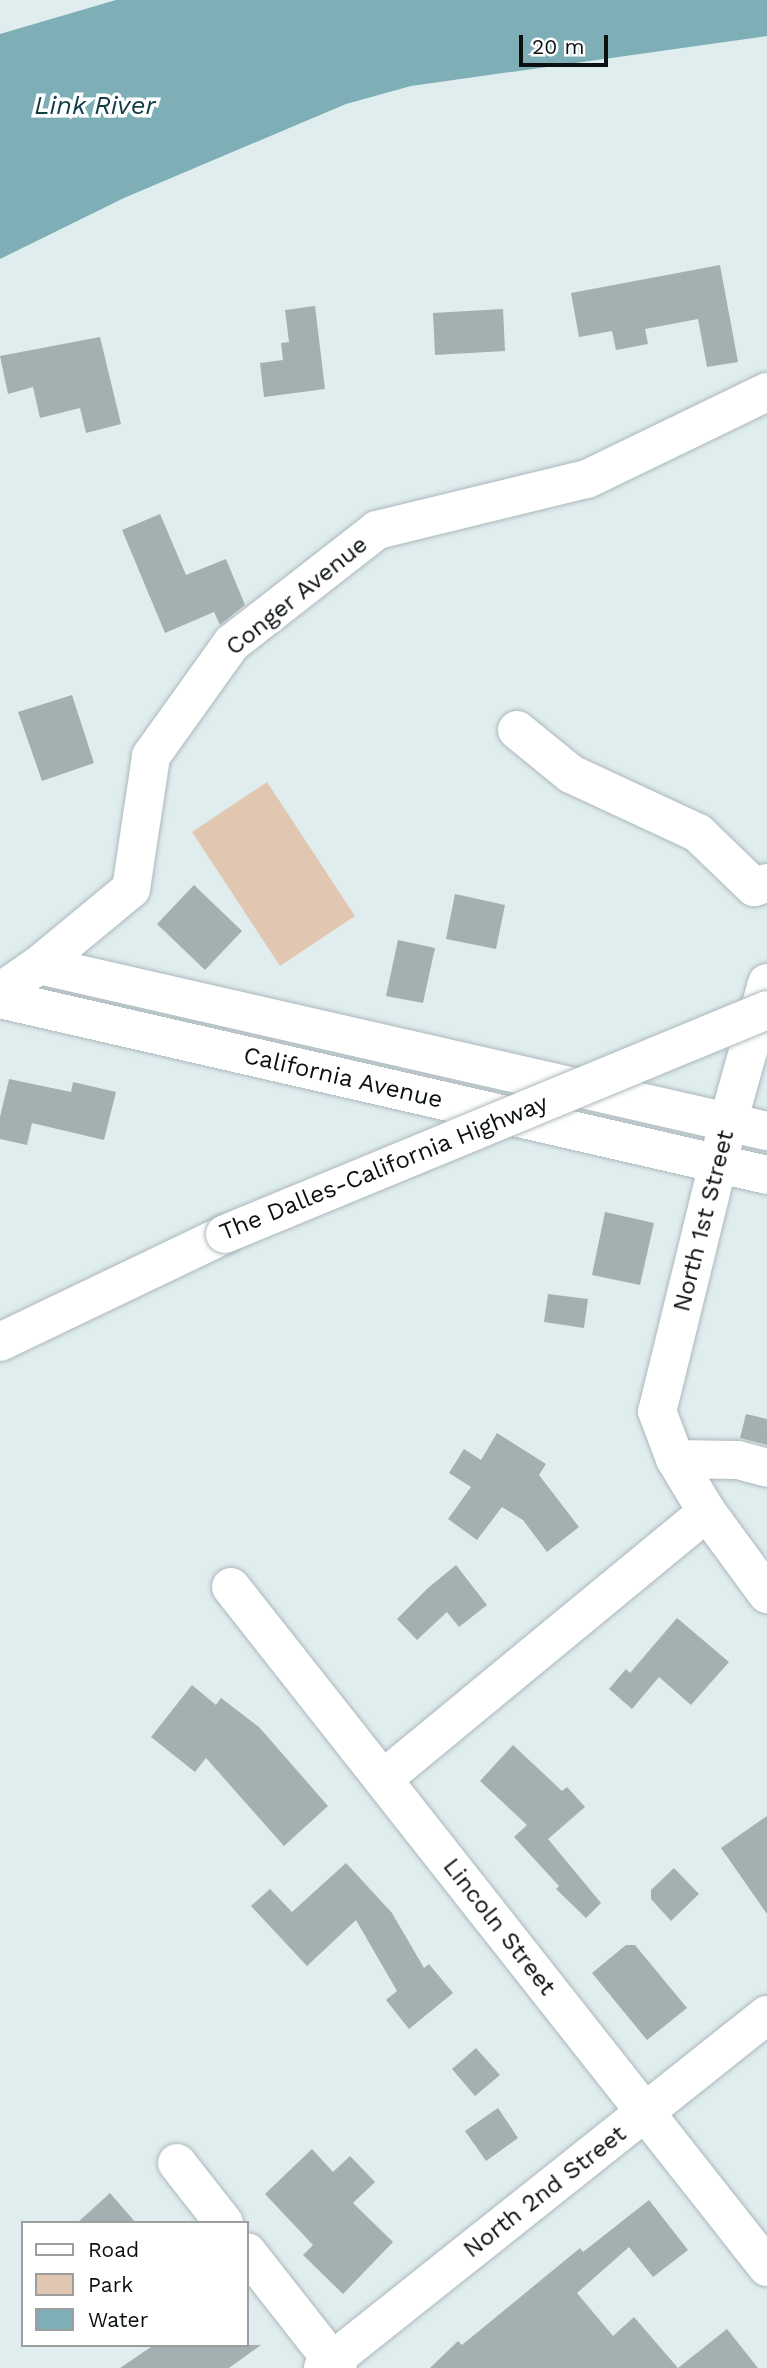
<!DOCTYPE html>
<style>
body{margin:0}
#map{position:relative;width:767px;height:2368px;overflow:hidden;background:#e0edef;font-family:"Work Sans",sans-serif}
div>[style]{position:absolute}
.green>*{inset:0;background:#e1c7b1}
.water>*{inset:0;background:#7eafb7}
.building>*{inset:0;background:#a3afb1}
.roads{filter:drop-shadow(0 0 2px #acb8bb) drop-shadow(0 0 2px #acb8bb)}
.minor>*{height:38px;margin:-19px;padding:0 19px;transform-origin:19px;border-radius:19px;background:#fff}
.highway>*{height:38px;margin:-19px;padding:0 19px;transform-origin:19px;border-radius:19px;background:#fff}
.bridges{filter:drop-shadow(0 0 2px #acb8bb) drop-shadow(0 0 2px #acb8bb)}
.highway-bridge>*{height:38px;margin:-19px;padding:0 19px;transform-origin:19px;border-radius:19px;background:#fff}
span{translate:-50% -50%;white-space:nowrap;text-align:center;line-height:1.15;-webkit-text-stroke:7px #fff;paint-order:stroke}
.street-label{font-size:24px;color:#0b1010}
.water-label{font-size:26px;color:#103e45;font-style:italic}
.legend{position:absolute;left:21px;top:2221px;width:228px;height:126px;box-sizing:border-box;background:#fff;border:2px solid #9d9f9f;margin:0;padding:9px 12px;list-style:none;font-size:21px;color:#0b1010}
.legend li{display:flex;align-items:center;gap:14px;height:35px}
.legend b{width:35px;border:2px solid #9d9f9f}
.scale{position:absolute;left:519px;top:35px;width:89px;height:32px;box-sizing:border-box;border:4px solid #0b1010;border-top:0;padding-left:9px;font-size:21px;line-height:24px;white-space:nowrap;color:#0b1010;-webkit-text-stroke:5px #fff;paint-order:stroke}
</style>
<div id="map">
<div class="green">
<i style="clip-path:polygon(267px 782px,355px 916px,280px 966px,192px 832px)"></i>
</div>
<div class="water">
<i style="clip-path:polygon(116px 0,767px 0,767px 36px,411px 86px,346px 104px,124px 198px,0 259px,0 34px)"></i>
</div>
<div class="building">
<i style="clip-path:polygon(720px 265px,738px 362px,707px 367px,698px 319px,645px 329px,648px 344px,616px 350px,612px 331px,579px 337px,571px 293px)"></i>
<i style="clip-path:polygon(315px 306px,325px 389px,264px 397px,260px 363px,283px 360px,281px 343px,289px 342px,285px 310px)"></i>
<i style="clip-path:polygon(503px 309px,505px 351px,435px 355px,433px 313px)"></i>
<i style="clip-path:polygon(100px 337px,121px 424px,86px 433px,80px 408px,40px 418px,33px 387px,8px 394px,0 356px)"></i>
<i style="clip-path:polygon(160px 514px,186px 575px,226px 559px,245px 605px,220px 625px,214px 612px,165px 633px,122px 530px)"></i>
<i style="clip-path:polygon(72px 695px,94px 763px,42px 781px,18px 712px)"></i>
<i style="clip-path:polygon(194px 885px,242px 931px,205px 970px,157px 924px)"></i>
<i style="clip-path:polygon(455px 894px,505px 905px,496px 949px,446px 939px)"></i>
<i style="clip-path:polygon(398px 940px,435px 948px,423px 1003px,386px 996px)"></i>
<i style="clip-path:polygon(9px 1079px,71px 1092px,73px 1082px,116px 1092px,104px 1140px,32px 1123px,27px 1145px,0 1139px,0 1117px)"></i>
<i style="clip-path:polygon(605px 1212px,654px 1223px,640px 1285px,592px 1275px)"></i>
<i style="clip-path:polygon(548px 1294px,588px 1299px,584px 1328px,544px 1322px)"></i>
<i style="clip-path:polygon(746px 1414px,767px 1419px,767px 1445px,740px 1438px)"></i>
<i style="clip-path:polygon(497px 1433px,546px 1464px,539px 1475px,579px 1527px,547px 1552px,523px 1520px,502px 1507px,477px 1540px,448px 1519px,471px 1487px,449px 1473px,464px 1449px,481px 1460px)"></i>
<i style="clip-path:polygon(456px 1565px,487px 1605px,459px 1627px,447px 1612px,417px 1640px,397px 1619px,428px 1588px)"></i>
<i style="clip-path:polygon(677px 1618px,729px 1662px,691px 1705px,659px 1677px,632px 1709px,609px 1689px,626px 1669px,630px 1673px)"></i>
<i style="clip-path:polygon(192px 1685px,216px 1705px,221px 1698px,259px 1727px,328px 1806px,284px 1846px,206px 1758px,195px 1772px,151px 1737px)"></i>
<i style="clip-path:polygon(513px 1745px,562px 1791px,567px 1787px,585px 1807px,548px 1839px,601px 1903px,586px 1918px,556px 1889px,559px 1886px,514px 1837px,527px 1825px,480px 1781px)"></i>
<i style="clip-path:polygon(767px 1816px,767px 1914px,721px 1848px)"></i>
<i style="clip-path:polygon(346px 1863px,392px 1913px,424px 1968px,429px 1964px,453px 1993px,409px 2029px,386px 2000px,397px 1991px,356px 1920px,307px 1966px,251px 1906px,270px 1889px,292px 1912px)"></i>
<i style="clip-path:polygon(674px 1868px,699px 1894px,671px 1921px,651px 1899px,651px 1890px)"></i>
<i style="clip-path:polygon(626px 1945px,635px 1945px,687px 2008px,647px 2040px,592px 1973px)"></i>
<i style="clip-path:polygon(476px 2048px,500px 2075px,475px 2096px,452px 2069px)"></i>
<i style="clip-path:polygon(498px 2108px,518px 2138px,486px 2161px,465px 2131px)"></i>
<i style="clip-path:polygon(312px 2149px,333px 2172px,350px 2156px,375px 2182px,353px 2203px,393px 2242px,343px 2294px,303px 2255px,313px 2245px,265px 2194px)"></i>
<i style="clip-path:polygon(110px 2193px,136px 2223px,77px 2223px)"></i>
<i style="clip-path:polygon(649px 2200px,688px 2250px,653px 2277px,629px 2247px,577px 2293px,613px 2336px,634px 2317px,678px 2368px,727px 2329px,758px 2368px,430px 2368px,458px 2341px,462px 2345px,580px 2248px,583px 2252px)"></i>
<i style="clip-path:polygon(154px 2345px,261px 2345px,229px 2368px,120px 2368px)"></i>
</div>
<div class="roads">
<div class="minor">
<i style="left:517px;top:730px;width:70px;rotate:39.2deg"></i>
<i style="left:571px;top:774px;width:140px;rotate:24.9deg"></i>
<i style="left:698px;top:833px;width:78px;rotate:44deg"></i>
<i style="left:754px;top:887px;width:14px;rotate:-17deg"></i>
<i style="left:39px;top:965px;width:747px;rotate:12.85deg"></i>
<i style="left:767px;top:983px;width:145px;rotate:105.6deg"></i>
<i style="left:728px;top:1123px;width:297px;rotate:103.8deg"></i>
<i style="left:657px;top:1411px;width:51px;rotate:69.4deg"></i>
<i style="left:675px;top:1459px;width:62px;rotate:58.9deg"></i>
<i style="left:707px;top:1512px;width:102px;rotate:53.8deg"></i>
<i style="left:0;top:992px;width:47px;rotate:-34.7deg"></i>
<i style="left:39px;top:965px;width:119px;rotate:-39.6deg"></i>
<i style="left:131px;top:889px;width:134px;rotate:-81.4deg"></i>
<i style="left:151px;top:756px;width:139px;rotate:-54.4deg"></i>
<i style="left:232px;top:643px;width:184px;rotate:-37.9deg"></i>
<i style="left:377px;top:530px;width:216px;rotate:-13.7deg"></i>
<i style="left:587px;top:479px;width:200px;rotate:-25.8deg"></i>
<i style="left:0;top:999px;width:787px;rotate:12.92deg"></i>
<i style="left:675px;top:1459px;width:63px;rotate:0.9deg"></i>
<i style="left:738px;top:1460px;width:30px;rotate:15deg"></i>
<i style="left:231px;top:1587px;width:866px;rotate:51.75deg"></i>
<i style="left:383px;top:1779px;width:420px;rotate:-39.5deg"></i>
<i style="left:177px;top:2163px;width:76px;rotate:51.9deg"></i>
<i style="left:247px;top:2252px;width:147px;rotate:51.9deg"></i>
<i style="left:323px;top:2368px;width:567px;rotate:-38.49deg"></i>
</div>
<div class="highway">
<i style="left:0;top:1342px;width:250px;rotate:-25.6deg"></i>
</div>
</div>
<div class="bridges">
<div class="highway-bridge">
<i style="left:225px;top:1234px;width:586px;rotate:-22.45deg"></i>
</div>
</div>
<div class="street-label">
<span style="left:297px;top:596px;rotate:-39deg">Conger Avenue</span>
<span style="left:343px;top:1078px;rotate:13deg">California Avenue</span>
<span style="left:384px;top:1168px;rotate:-22deg">The Dalles-California Highway</span>
<span style="left:704px;top:1221px;rotate:-76deg">North 1st Street</span>
<span style="left:499px;top:1927px;rotate:52deg">Lincoln Street</span>
<span style="left:545px;top:2192px;rotate:-38deg">North 2nd Street</span>
</div>
<div class="water-label">
<span style="left:95px;top:106px">Link River</span>
</div>
<ul class="legend">
<li><b style="height:9px;background:#fff"></b>Road</li>
<li><b style="height:19px;background:#e1c7b1"></b>Park</li>
<li><b style="height:19px;background:#7eafb7"></b>Water</li>
</ul>
<div class="scale">20 m</div>
</div>
